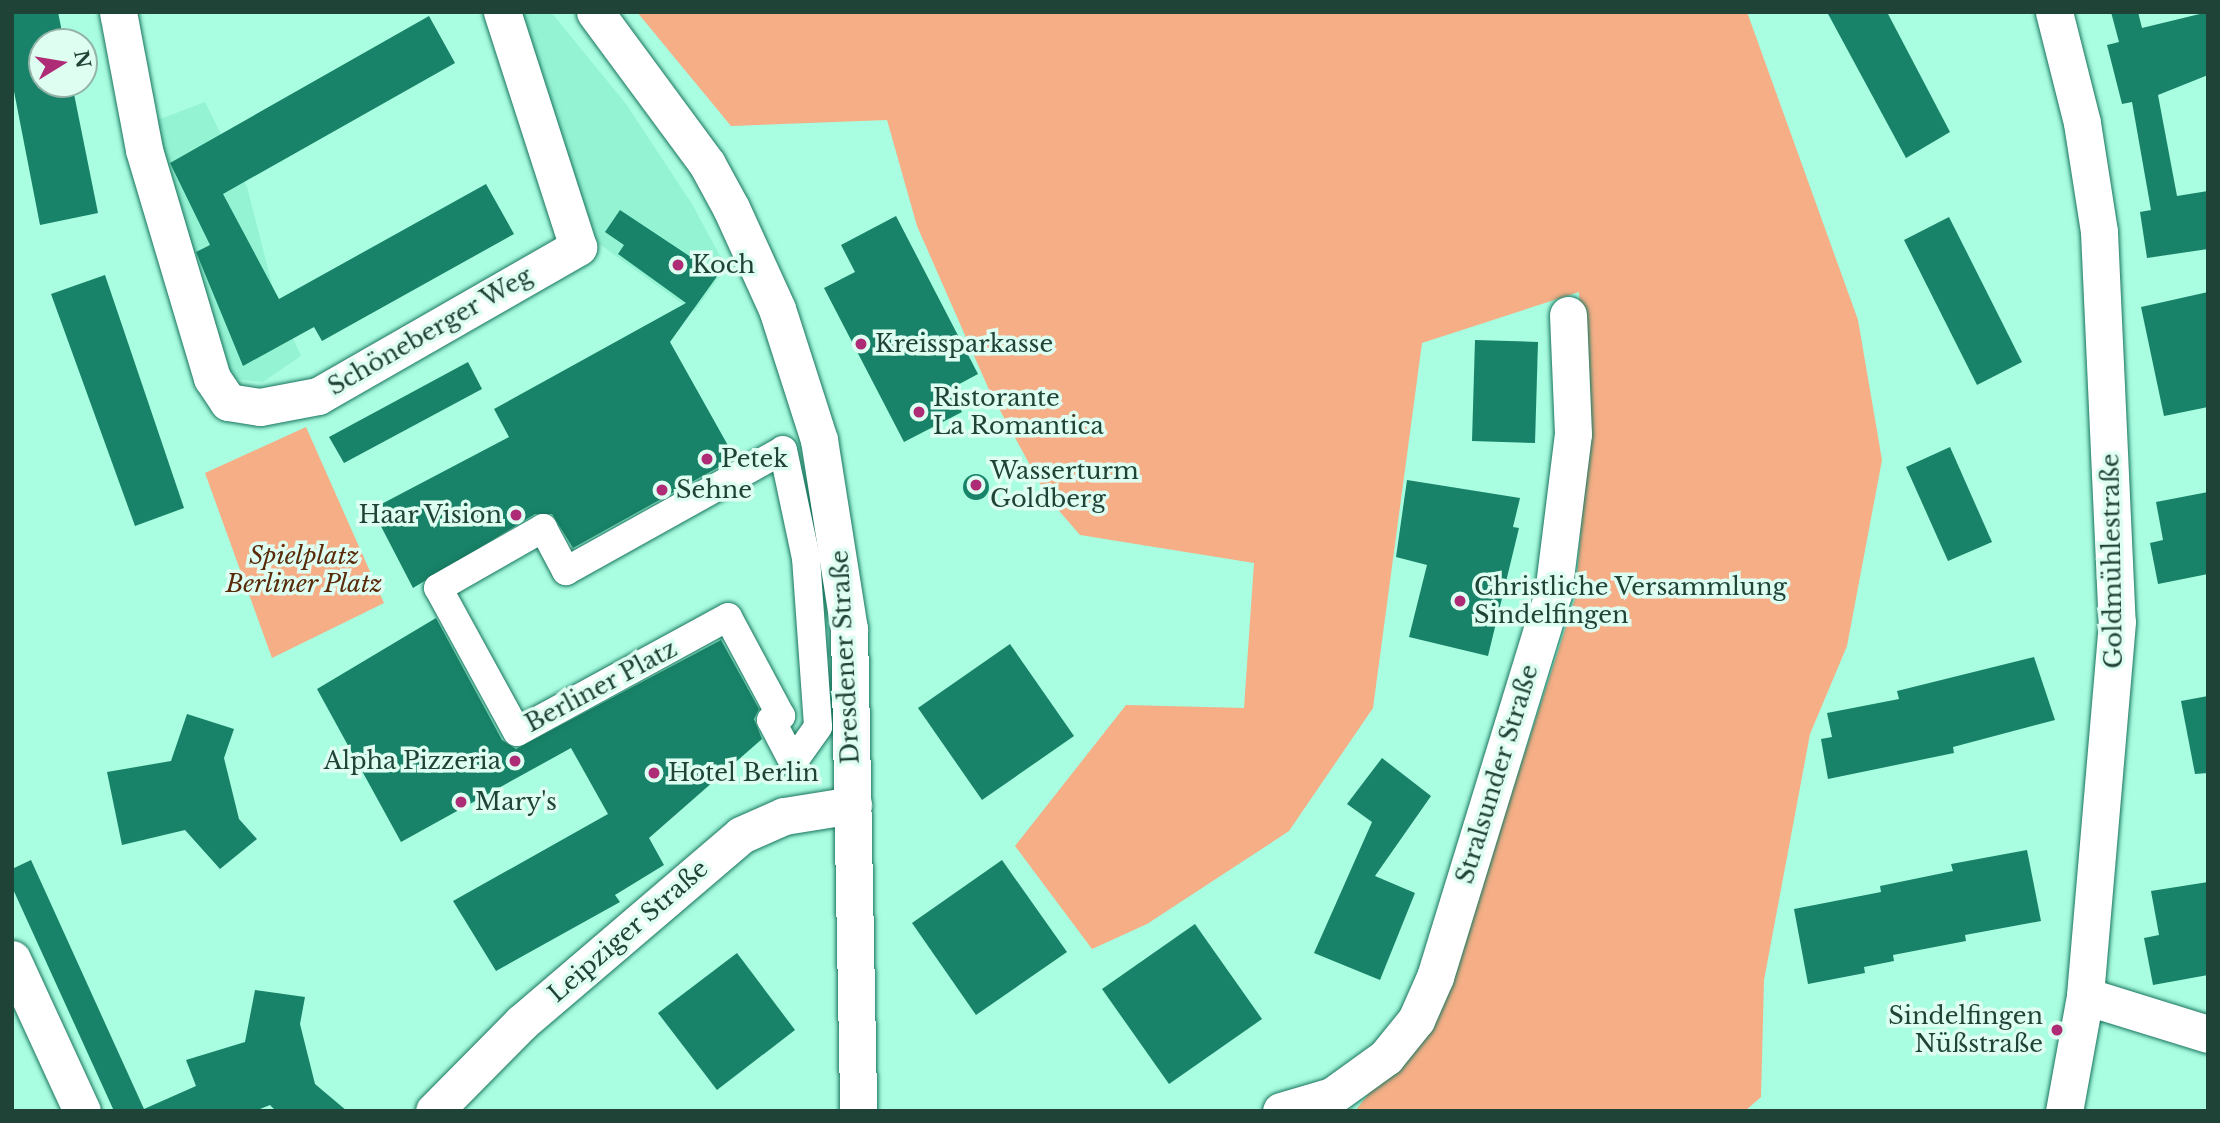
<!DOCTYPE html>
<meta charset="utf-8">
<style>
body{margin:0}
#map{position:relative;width:2220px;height:1123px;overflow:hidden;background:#a9fde0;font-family:"Libre Baskerville",serif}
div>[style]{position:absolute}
.built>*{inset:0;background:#94f3d3}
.green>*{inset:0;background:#f5ae86}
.building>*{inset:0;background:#188368}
.round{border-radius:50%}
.roads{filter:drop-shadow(0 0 2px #18745d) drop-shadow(0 0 2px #18745d)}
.pedestrian>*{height:28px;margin:-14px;padding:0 14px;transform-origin:14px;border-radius:14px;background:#fff}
.minor>*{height:37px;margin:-18.5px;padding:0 18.5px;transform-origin:18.5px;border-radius:18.5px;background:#fff}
.dots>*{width:19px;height:19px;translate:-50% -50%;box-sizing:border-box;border:4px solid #dffef2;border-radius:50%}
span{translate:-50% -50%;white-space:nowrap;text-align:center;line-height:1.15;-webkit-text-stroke:7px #dffef2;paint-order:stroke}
.poi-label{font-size:24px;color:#204338}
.left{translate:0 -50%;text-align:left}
.right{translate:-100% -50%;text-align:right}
.street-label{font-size:24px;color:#204338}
.park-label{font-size:24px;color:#592b0b;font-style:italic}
.frame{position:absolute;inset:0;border:14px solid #204338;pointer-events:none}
.north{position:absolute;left:28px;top:28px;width:70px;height:70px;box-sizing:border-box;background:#dffef2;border:2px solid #93b3a8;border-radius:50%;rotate:79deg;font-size:19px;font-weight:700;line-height:28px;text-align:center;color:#204338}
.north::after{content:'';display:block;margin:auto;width:24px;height:32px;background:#ae2b75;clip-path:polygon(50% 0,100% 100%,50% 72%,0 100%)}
</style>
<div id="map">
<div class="built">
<i style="clip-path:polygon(519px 12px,551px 12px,626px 104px,692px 204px,726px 267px,694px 312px,598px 243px)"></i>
<i style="clip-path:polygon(205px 102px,247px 187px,276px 300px,301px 356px,263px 382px,235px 379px,214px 354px,147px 124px)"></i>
</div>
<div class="green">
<i style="clip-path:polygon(637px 12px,1747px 12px,1858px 320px,1882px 460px,1847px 646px,1810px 734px,1764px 980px,1761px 1097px,1745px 1111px,1355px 1111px,1430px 1017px,1472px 915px,1575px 599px,1586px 469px,1579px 292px,1422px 343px,1373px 708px,1289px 831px,1147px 924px,1092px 949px,1015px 846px,1126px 705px,1244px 708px,1254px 563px,1080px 535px,1048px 498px,990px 392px,917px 226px,887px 120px,731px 126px)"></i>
<i style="clip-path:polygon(306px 427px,384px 603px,272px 658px,205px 473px)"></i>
</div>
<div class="building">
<i style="clip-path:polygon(12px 12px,58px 12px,64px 42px,42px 42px,42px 84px,72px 84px,98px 213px,40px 225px,12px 81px)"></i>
<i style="clip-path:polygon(1827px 12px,1887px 12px,1950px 132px,1906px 158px)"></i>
<i style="clip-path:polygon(2111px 12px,2138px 12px,2142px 28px,2208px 12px,2208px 75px,2158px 95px,2177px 196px,2208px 191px,2208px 249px,2147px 258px,2140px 212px,2151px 210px,2132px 102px,2122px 104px,2107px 45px,2119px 42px)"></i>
<i style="clip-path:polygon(429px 16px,455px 63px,223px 194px,279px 299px,486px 184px,514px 234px,322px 341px,314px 327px,243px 366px,196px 252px,210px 245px,170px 163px)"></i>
<i style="clip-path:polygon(620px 210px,718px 275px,670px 342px,735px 458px,573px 548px,552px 514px,535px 514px,413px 588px,372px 509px,509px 437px,494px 409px,686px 303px,618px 254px,624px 245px,605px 232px)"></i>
<i style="clip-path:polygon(896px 216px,978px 374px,950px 389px,962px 412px,904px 442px,824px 288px,855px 272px,841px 245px)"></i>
<i style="clip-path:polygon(1949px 217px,2022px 362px,1977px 385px,1904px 240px)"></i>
<i style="clip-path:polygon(105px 275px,184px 508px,135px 526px,51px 294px)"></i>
<i style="clip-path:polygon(2208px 292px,2208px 407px,2164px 416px,2141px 307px)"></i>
<i style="clip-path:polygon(1475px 340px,1538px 342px,1535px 443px,1472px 441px)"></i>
<i style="clip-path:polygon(468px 362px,482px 389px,344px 463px,329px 437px)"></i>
<i style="clip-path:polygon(1950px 447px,1992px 542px,1948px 561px,1906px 467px)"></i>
<i class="round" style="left:963px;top:474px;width:26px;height:26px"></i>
<i style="clip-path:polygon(1407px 480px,1520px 498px,1513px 527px,1519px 528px,1488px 656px,1409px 637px,1427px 565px,1396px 557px)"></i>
<i style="clip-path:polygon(2208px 492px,2208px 574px,2158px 584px,2150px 543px,2163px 540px,2156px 502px)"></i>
<i style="clip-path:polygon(436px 618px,502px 740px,516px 749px,721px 640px,759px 709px,754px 719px,762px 739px,649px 838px,664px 865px,615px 895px,620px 902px,496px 971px,453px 901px,608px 814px,571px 748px,401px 842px,317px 689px)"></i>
<i style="clip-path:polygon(1010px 644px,1074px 736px,982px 800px,918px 708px)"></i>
<i style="clip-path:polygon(2034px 657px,2055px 720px,1953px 747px,1954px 753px,1828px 779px,1821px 739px,1832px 737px,1827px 713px,1899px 699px,1897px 691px)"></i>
<i style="clip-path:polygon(2208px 696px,2208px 773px,2195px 774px,2181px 701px)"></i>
<i style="clip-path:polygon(187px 714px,234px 729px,224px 758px,239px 819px,257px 839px,220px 869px,185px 830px,122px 845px,107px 772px,171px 761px)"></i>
<i style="clip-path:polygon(1382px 758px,1431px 796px,1375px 876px,1415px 893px,1380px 980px,1314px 953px,1372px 822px,1347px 804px)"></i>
<i style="clip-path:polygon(2027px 850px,2041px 921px,1965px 935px,1966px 941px,1893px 955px,1894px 961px,1864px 967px,1865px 973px,1808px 984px,1794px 909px,1881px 892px,1880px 886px,1953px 871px,1951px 864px)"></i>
<i style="clip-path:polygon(31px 860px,144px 1109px,196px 1086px,186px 1060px,245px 1042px,255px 990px,305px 997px,300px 1024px,315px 1084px,347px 1111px,276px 1111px,270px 1105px,255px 1111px,114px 1111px,12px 887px,12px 869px)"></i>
<i style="clip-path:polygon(1002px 860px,1067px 952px,976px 1015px,912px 923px)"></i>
<i style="clip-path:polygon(2208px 882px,2208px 975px,2153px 985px,2144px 938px,2159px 935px,2151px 891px)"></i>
<i style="clip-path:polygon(1195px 924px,1262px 1019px,1169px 1084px,1102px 989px)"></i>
<i style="clip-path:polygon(737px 953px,795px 1030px,717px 1090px,658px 1013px)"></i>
</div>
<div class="roads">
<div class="pedestrian">
<i style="left:783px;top:450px;width:110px;rotate:78deg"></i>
<i style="left:806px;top:558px;width:169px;rotate:85.9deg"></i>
<i style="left:818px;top:727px;width:43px;rotate:125.5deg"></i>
<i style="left:793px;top:762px;width:47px;rotate:-117.6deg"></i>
<i style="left:771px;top:720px;width:11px;rotate:-22deg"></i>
<i style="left:781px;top:716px;width:112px;rotate:-118.2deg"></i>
<i style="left:728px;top:617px;width:240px;rotate:151.4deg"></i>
<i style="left:517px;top:732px;width:164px;rotate:-118.7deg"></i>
<i style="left:438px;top:588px;width:121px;rotate:-29.7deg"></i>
<i style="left:543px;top:528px;width:49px;rotate:61.9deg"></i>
<i style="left:566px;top:571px;width:248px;rotate:-29.1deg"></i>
</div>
<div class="minor">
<i style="left:118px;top:12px;width:140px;rotate:79.3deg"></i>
<i style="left:144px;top:150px;width:238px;rotate:73.4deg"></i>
<i style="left:212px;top:378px;width:29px;rotate:56deg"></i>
<i style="left:228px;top:402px;width:32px;rotate:9deg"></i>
<i style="left:260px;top:407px;width:59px;rotate:-10.7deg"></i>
<i style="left:318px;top:396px;width:300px;rotate:-29.8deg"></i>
<i style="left:578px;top:247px;width:247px;rotate:-107.9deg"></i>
<i style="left:595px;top:12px;width:189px;rotate:53.6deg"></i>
<i style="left:707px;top:164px;width:50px;rotate:61.4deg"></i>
<i style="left:731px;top:208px;width:111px;rotate:65.5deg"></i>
<i style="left:777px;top:309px;width:138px;rotate:72.2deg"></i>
<i style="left:819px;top:440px;width:191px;rotate:81deg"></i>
<i style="left:849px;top:629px;width:482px;rotate:88.9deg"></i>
<i style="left:2054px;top:12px;width:114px;rotate:75.8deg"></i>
<i style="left:2082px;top:123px;width:110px;rotate:81.1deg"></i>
<i style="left:2099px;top:232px;width:390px;rotate:87.4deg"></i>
<i style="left:2117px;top:622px;width:375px;rotate:94.9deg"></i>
<i style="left:2085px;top:996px;width:117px;rotate:100.3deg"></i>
<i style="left:12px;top:959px;width:167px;rotate:65.3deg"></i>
<i style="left:2085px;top:996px;width:129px;rotate:17.2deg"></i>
<i style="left:434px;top:1111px;width:124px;rotate:-45.3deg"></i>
<i style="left:521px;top:1023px;width:289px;rotate:-40.5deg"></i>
<i style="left:741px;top:835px;width:47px;rotate:-23.8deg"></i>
<i style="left:784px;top:816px;width:70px;rotate:-9.1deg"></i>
<i style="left:1281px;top:1111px;width:53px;rotate:-16.4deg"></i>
<i style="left:1332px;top:1096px;width:67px;rotate:-35.8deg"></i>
<i style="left:1386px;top:1057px;width:48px;rotate:-51deg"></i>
<i style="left:1416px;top:1020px;width:47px;rotate:-66.2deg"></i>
<i style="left:1435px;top:977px;width:401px;rotate:-72.9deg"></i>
<i style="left:1553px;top:594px;width:161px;rotate:-82.9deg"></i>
<i style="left:1573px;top:434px;width:119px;rotate:-92.4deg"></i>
</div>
</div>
<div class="dots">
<i style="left:678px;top:265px;background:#ae2b75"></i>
<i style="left:861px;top:344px;background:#ae2b75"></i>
<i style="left:919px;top:412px;background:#ae2b75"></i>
<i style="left:707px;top:459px;background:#ae2b75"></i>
<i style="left:976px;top:485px;background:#ae2b75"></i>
<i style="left:662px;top:490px;background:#ae2b75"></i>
<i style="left:516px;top:515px;background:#ae2b75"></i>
<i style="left:1460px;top:601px;background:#ae2b75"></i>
<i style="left:515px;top:761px;background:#ae2b75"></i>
<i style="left:654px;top:773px;background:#ae2b75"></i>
<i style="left:461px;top:802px;background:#ae2b75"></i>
<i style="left:2057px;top:1030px;background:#ae2b75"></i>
</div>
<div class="poi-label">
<span class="left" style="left:692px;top:265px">Koch</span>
<span class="left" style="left:875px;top:344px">Kreissparkasse</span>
<span class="left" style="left:933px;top:412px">Ristorante<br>La Romantica</span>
<span class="left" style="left:721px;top:459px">Petek</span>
<span class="left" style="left:990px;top:485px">Wasserturm<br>Goldberg</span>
<span class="left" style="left:676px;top:490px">Sehne</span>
<span class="right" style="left:502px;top:515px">Haar Vision</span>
<span class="left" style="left:1474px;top:601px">Christliche Versammlung<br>Sindelfingen</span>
<span class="right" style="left:501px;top:761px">Alpha Pizzeria</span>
<span class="left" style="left:668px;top:773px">Hotel Berlin</span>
<span class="left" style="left:475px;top:802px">Mary's</span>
<span class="right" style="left:2043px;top:1030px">Sindelfingen<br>Nüßstraße</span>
</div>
<div class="street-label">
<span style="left:430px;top:331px;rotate:-30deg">Schöneberger Weg</span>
<span style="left:2112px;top:561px;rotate:-91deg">Goldmühlestraße</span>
<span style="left:845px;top:657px;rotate:-93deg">Dresdener Straße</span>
<span style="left:601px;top:686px;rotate:-28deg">Berliner Platz</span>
<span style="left:1497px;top:774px;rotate:-73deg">Stralsunder Straße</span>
<span style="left:628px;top:931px;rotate:-41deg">Leipziger Straße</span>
</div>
<div class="park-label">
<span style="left:304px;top:570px">Spielplatz<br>Berliner Platz</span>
</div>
<div class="frame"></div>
<div class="north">N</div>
</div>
